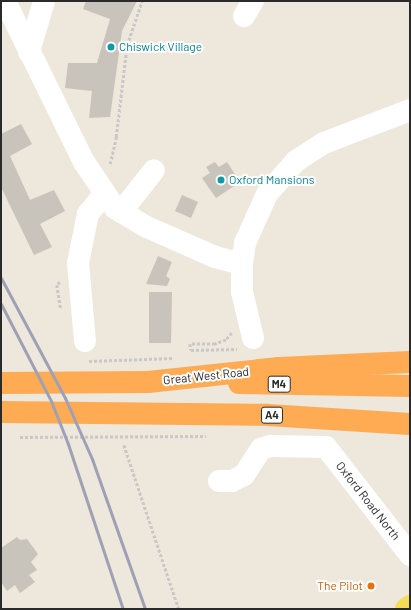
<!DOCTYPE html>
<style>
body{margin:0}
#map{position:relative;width:411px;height:610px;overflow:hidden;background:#ede7dc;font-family:Barlow,sans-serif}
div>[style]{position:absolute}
.building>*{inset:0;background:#c8c3bb}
.path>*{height:2.5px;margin-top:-1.25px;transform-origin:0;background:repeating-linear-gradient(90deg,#c8c8c8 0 3px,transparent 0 5px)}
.minor>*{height:22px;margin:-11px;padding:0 11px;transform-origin:11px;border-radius:11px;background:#fff}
.major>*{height:22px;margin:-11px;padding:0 11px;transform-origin:11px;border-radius:11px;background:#f5dc58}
.highway>*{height:22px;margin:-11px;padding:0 11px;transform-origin:11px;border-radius:11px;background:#ffab54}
.rail>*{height:3px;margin:-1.5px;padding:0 1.5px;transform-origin:1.5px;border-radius:1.5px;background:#9ea0b5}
.dots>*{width:11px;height:11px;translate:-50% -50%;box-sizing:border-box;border:2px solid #fff;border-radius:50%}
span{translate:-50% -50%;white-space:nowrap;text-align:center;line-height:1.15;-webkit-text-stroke:4px #fff;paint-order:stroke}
.shield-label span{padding:1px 3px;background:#fff;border:1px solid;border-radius:3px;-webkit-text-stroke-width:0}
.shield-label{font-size:11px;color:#2a2a2a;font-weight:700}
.culture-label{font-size:12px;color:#0d838f}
.left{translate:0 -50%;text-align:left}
.street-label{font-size:12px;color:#2a2a2a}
.food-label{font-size:12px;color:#c56008}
.right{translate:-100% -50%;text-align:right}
.frame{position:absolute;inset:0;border:2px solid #2a2a2a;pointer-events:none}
</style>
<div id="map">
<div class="building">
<i style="clip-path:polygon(86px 1px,137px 1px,122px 31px,110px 117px,89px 118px,92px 91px,65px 88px,68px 63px,97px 63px,110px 19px,83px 9px)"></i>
<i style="clip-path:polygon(21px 124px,32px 144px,10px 156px,30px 200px,54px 190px,65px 211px,40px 224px,52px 247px,34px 255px,1px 187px,1px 134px)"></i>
<i style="clip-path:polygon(215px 162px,219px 167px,227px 162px,240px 182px,216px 198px,202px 178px,210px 173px,206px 167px)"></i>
<i style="clip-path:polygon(182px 195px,198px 202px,191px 218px,175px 211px)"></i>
<i style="clip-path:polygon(158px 256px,172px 262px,166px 276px,170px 279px,167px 286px,146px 284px)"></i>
<i style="clip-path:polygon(149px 292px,172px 292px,171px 343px,149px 343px)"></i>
<i style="clip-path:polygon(17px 537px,20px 540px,27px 539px,38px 554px,31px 562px,37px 570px,29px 575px,35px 582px,20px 593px,15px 585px,7px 591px,1px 582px,1px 548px)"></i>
</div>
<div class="path">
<i style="left:110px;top:164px;width:28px;rotate:-77deg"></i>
<i style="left:116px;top:137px;width:93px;rotate:-83.2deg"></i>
<i style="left:127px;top:45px;width:46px;rotate:-71.2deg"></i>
<i style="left:60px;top:282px;width:4px;rotate:135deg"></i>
<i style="left:57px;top:285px;width:25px;rotate:81deg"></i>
<i style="left:232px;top:333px;width:9px;rotate:131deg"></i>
<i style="left:226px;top:340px;width:12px;rotate:160deg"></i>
<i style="left:215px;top:344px;width:25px;rotate:180deg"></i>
<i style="left:190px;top:344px;width:6px;rotate:81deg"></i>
<i style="left:191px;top:350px;width:46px;rotate:-1.2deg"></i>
<i style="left:89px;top:361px;width:85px;rotate:-2deg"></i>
<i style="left:20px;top:437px;width:186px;rotate:-0.3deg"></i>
<i style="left:124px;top:445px;width:173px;rotate:71.5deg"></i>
</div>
<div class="minor">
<i style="left:5px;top:1px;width:179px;rotate:63.9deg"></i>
<i style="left:84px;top:162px;width:55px;rotate:56deg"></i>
<i style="left:115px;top:208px;width:37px;rotate:31deg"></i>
<i style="left:147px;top:227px;width:74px;rotate:23.8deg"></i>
<i style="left:215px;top:257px;width:28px;rotate:15deg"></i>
<i style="left:244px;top:16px;width:17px;rotate:-59deg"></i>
<i style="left:29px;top:52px;width:53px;rotate:-73.6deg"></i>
<i style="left:121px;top:212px;width:53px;rotate:-51.8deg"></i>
<i style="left:253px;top:338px;width:47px;rotate:-103.4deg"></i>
<i style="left:242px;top:292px;width:28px;rotate:-90deg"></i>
<i style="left:242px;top:264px;width:21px;rotate:-82deg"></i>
<i style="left:245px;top:243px;width:54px;rotate:-65.8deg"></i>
<i style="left:267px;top:194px;width:44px;rotate:-48.7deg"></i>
<i style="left:296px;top:161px;width:33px;rotate:-33deg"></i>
<i style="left:324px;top:143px;width:92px;rotate:-21deg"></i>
<i style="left:85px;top:341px;width:78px;rotate:-95.1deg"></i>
<i style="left:78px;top:263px;width:50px;rotate:-78.5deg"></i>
<i style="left:88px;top:214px;width:26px;rotate:-51deg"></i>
<i style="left:219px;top:481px;width:13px"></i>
<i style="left:232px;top:481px;width:13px;rotate:-27deg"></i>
<i style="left:244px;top:475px;width:31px;rotate:-57deg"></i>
<i style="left:261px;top:449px;width:9px;rotate:-18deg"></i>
<i style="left:270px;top:446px;width:56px;rotate:1deg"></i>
<i style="left:326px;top:447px;width:137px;rotate:52.1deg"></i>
</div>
<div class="major">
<i style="left:406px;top:609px;width:5px;rotate:-37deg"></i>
</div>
<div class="highway">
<i style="left:1px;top:383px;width:147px;rotate:-0.4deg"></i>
<i style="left:148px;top:382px;width:132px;rotate:-6.1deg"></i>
<i style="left:279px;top:368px;width:131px;rotate:-2.6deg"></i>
<i style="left:239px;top:383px;width:171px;rotate:1deg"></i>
<i style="left:1px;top:412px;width:267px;rotate:0.6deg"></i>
<i style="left:268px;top:415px;width:142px;rotate:3.6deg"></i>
</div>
<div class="rail">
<i style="left:1px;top:278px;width:136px;rotate:61.9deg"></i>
<i style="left:65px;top:398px;width:67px;rotate:66.1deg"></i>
<i style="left:92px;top:459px;width:159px;rotate:70.5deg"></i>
<i style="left:1px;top:304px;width:109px;rotate:62.7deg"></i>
<i style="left:51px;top:401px;width:46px;rotate:68.4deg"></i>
<i style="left:68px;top:444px;width:174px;rotate:71.6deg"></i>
</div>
<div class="dots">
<i style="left:111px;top:47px;background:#0f9aa8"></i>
<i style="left:221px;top:180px;background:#0f9aa8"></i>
<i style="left:371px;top:586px;background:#e8710a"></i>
</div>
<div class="shield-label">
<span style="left:279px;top:384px">M4</span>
<span style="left:272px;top:415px">A4</span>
</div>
<div class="culture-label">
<span class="left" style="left:119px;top:47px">Chiswick Village</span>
<span class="left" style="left:229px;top:180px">Oxford Mansions</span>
</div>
<div class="street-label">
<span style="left:206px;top:376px;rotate:-6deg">Great West Road</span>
<span style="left:368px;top:501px;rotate:52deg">Oxford Road North</span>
</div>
<div class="food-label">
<span class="right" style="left:363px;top:586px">The Pilot</span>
</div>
<div class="frame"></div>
</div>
